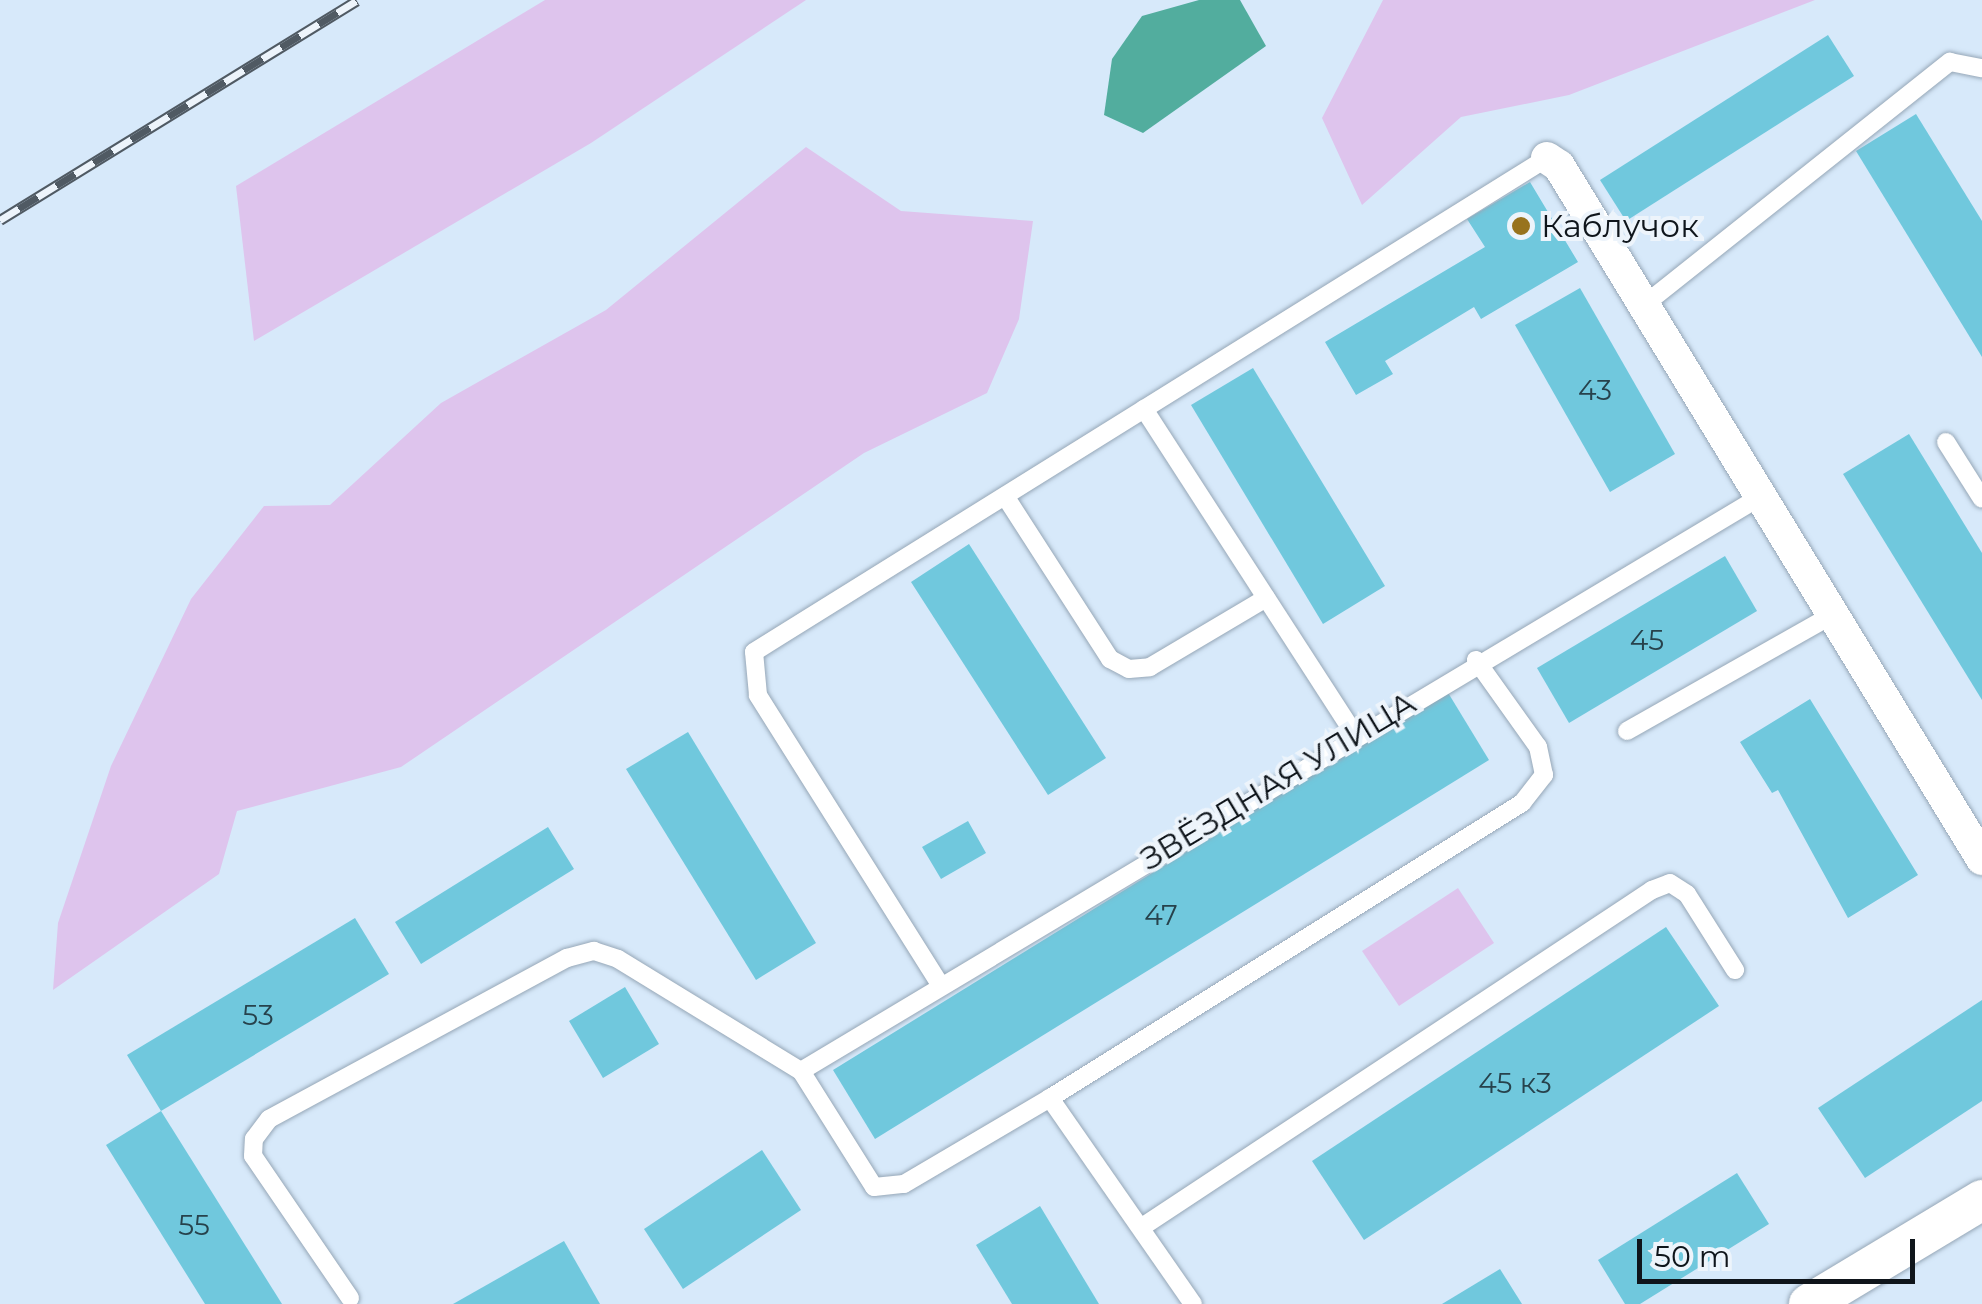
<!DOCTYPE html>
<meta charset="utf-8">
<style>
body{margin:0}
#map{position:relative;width:1982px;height:1304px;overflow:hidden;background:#d7e9fa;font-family:Montserrat,sans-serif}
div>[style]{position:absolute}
.green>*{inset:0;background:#dec4ed}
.water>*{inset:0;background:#52ad9e}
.building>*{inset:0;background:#70c8dd}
.roads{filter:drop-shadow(0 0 2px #96a7b7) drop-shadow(0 0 2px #96a7b7)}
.service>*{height:18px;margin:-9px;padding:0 9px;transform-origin:9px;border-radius:9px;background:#fff}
.minor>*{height:32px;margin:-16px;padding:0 16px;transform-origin:16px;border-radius:16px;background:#fff}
.tertiary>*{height:40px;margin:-20px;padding:0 20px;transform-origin:20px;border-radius:20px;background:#fff}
.rail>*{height:11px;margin-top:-5.5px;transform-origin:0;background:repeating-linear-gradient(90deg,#edf4fb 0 22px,#505a63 0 44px);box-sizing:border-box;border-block:2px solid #505a63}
.dots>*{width:28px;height:28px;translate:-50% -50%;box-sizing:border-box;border:5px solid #edf4fb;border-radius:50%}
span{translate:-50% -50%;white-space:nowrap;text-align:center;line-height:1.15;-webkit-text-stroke:8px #edf4fb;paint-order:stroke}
.number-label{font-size:28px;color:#27424c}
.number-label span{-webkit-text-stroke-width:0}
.poi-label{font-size:32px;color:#0f151b}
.left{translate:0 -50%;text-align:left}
.street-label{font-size:32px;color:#0f151b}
.scale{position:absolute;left:1637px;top:1239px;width:278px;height:45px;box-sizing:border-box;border:5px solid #0f151b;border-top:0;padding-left:12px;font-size:30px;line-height:35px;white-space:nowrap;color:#0f151b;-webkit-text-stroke:8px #edf4fb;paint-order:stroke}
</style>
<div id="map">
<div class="green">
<i style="clip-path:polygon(545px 0,806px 0,591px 143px,254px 341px,236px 186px)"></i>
<i style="clip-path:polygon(1383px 0,1815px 0,1569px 95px,1461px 117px,1362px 205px,1322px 118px)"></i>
<i style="clip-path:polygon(806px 147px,901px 211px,1033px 221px,1019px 319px,987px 393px,864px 453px,401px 767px,237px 811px,219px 874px,53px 990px,58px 923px,111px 766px,191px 599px,264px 506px,330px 505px,441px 403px,606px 310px)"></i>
<i style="clip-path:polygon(1458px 888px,1494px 943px,1399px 1006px,1362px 951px)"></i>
</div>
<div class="water">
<i style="clip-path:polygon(1199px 0,1240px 0,1266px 46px,1143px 133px,1104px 115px,1112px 59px,1142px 16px)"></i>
</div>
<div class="building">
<i style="clip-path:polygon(1828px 35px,1854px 76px,1626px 221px,1600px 180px)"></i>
<i style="clip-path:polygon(1916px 114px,1982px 221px,1982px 357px,1856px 151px)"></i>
<i style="clip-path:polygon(1530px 182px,1578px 262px,1481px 319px,1474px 307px,1385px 361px,1393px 374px,1356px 395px,1325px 342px,1485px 247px,1467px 219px)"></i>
<i style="clip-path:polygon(1580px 288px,1675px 454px,1610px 492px,1515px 325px)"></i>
<i style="clip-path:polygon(1253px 368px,1385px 586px,1323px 624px,1191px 405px)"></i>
<i style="clip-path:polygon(1909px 434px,1982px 553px,1982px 700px,1843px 474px)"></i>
<i style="clip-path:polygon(969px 544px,1106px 758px,1048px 795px,911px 582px)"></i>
<i style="clip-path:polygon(1725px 556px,1757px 611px,1569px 723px,1537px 668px)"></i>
<i style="clip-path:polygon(1447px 691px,1489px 760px,875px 1139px,833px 1070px)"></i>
<i style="clip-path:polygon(1810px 699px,1918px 875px,1848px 918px,1778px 790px,1772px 793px,1740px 742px)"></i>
<i style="clip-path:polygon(688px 732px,816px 943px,756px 980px,626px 769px)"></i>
<i style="clip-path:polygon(968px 821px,986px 853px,941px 879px,922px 847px)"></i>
<i style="clip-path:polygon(548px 827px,574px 869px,421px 964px,395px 922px)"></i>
<i style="clip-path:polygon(355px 918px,389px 974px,161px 1111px,127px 1055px)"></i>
<i style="clip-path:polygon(1666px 927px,1719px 1006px,1364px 1240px,1312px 1161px)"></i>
<i style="clip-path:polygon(625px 987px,659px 1044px,603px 1078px,569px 1021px)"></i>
<i style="clip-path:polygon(1982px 1000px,1982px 1101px,1865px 1178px,1818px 1108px)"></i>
<i style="clip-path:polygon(161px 1111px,282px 1304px,205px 1304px,106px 1145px)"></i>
<i style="clip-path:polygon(762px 1150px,801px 1210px,683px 1289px,644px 1229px)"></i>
<i style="clip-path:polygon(1737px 1173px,1769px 1224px,1640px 1304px,1625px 1304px,1598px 1260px)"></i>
<i style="clip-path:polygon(1040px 1206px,1099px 1304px,1012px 1304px,976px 1245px)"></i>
<i style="clip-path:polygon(564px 1241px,600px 1304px,453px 1304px)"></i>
<i style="clip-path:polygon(1500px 1269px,1522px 1304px,1442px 1304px)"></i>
</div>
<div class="roads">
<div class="service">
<i style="left:1644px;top:305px;width:391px;rotate:-38.5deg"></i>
<i style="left:1950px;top:62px;width:33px;rotate:11deg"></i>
<i style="left:1144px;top:409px;width:387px;rotate:57.1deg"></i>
<i style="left:1946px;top:442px;width:67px;rotate:57.7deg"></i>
<i style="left:1005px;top:496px;width:194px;rotate:57.2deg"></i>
<i style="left:1110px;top:659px;width:21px;rotate:28deg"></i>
<i style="left:1129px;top:669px;width:21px;rotate:-5deg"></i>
<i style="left:1150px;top:667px;width:135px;rotate:-30.7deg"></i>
<i style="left:1627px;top:731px;width:233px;rotate:-29.5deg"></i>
<i style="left:941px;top:986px;width:344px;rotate:-122.2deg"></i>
<i style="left:758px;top:695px;width:43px;rotate:-95.3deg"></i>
<i style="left:754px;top:652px;width:934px;rotate:-31.92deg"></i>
<i style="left:801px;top:1071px;width:1115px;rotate:-30.91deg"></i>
<i style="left:1145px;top:1225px;width:608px;rotate:-33.45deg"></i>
<i style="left:1652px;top:890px;width:19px;rotate:-21deg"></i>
<i style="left:1670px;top:883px;width:20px;rotate:33deg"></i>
<i style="left:1687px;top:894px;width:90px;rotate:57.7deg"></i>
<i style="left:350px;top:1298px;width:172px;rotate:-124.3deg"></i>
<i style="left:253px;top:1156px;width:17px;rotate:-87deg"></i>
<i style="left:254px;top:1139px;width:25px;rotate:-53deg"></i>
<i style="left:269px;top:1119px;width:339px;rotate:-28.4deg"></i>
<i style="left:567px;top:958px;width:28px;rotate:-15deg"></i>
<i style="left:594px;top:951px;width:25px;rotate:18deg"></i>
<i style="left:618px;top:959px;width:215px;rotate:31.5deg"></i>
<i style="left:801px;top:1071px;width:137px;rotate:57.8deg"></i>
<i style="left:874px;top:1187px;width:30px;rotate:-6deg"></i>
<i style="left:904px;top:1184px;width:169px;rotate:-30.5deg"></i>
<i style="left:1193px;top:1304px;width:251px;rotate:-124.8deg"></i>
<i style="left:1050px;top:1098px;width:557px;rotate:-32.01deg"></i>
<i style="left:1522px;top:803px;width:36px;rotate:-52deg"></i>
<i style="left:1544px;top:775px;width:29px;rotate:-102deg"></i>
<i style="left:1538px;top:747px;width:107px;rotate:-125.5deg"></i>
</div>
<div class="minor">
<i style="left:1547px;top:158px;width:14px;rotate:34deg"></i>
<i style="left:1559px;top:166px;width:812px;rotate:58.6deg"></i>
</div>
<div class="tertiary">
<i style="left:1809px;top:1304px;width:202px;rotate:-31deg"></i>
</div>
</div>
<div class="rail">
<i style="left:0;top:220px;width:419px;rotate:-31.6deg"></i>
</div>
<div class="dots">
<i style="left:1521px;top:226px;background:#98731d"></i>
</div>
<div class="number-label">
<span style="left:1595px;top:390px">43</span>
<span style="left:1647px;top:640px">45</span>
<span style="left:1161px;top:915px">47</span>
<span style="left:258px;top:1015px">53</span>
<span style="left:1515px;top:1083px">45 к3</span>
<span style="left:194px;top:1225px">55</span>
</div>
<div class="poi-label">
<span class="left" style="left:1541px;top:226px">Каблучок</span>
</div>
<div class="street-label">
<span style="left:1278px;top:781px;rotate:-31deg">ЗВЁЗДНАЯ УЛИЦА</span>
</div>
<div class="scale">50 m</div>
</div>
